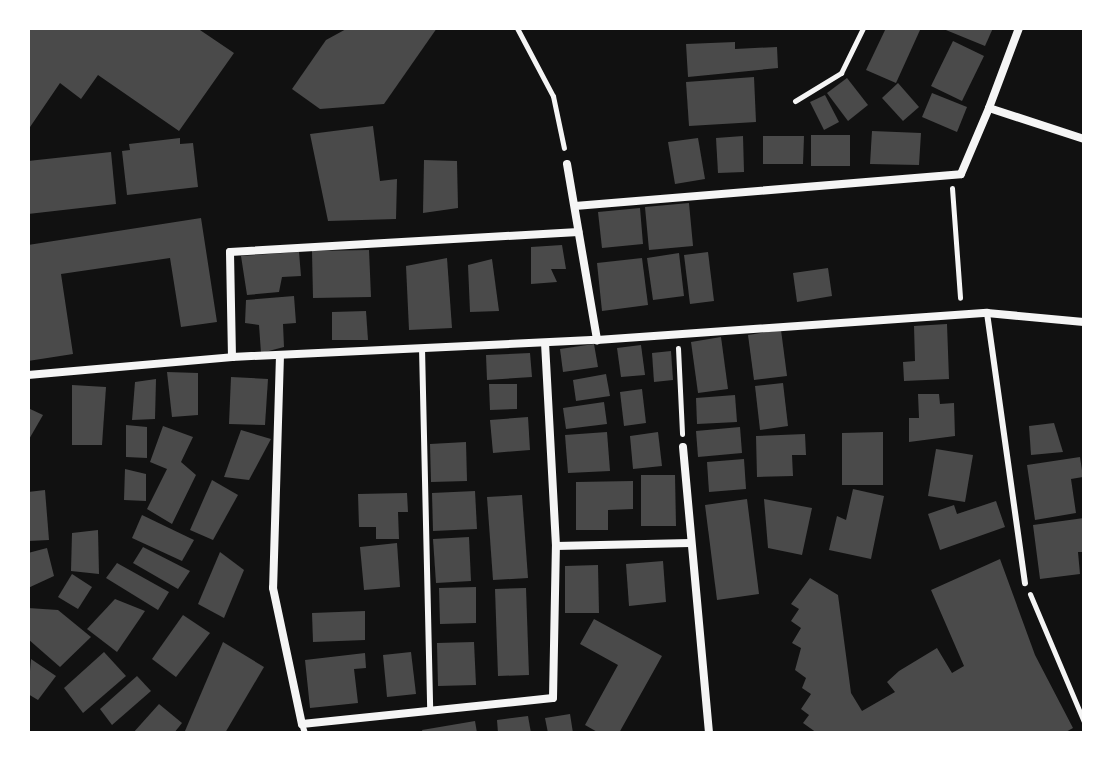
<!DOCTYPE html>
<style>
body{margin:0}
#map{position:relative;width:1112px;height:761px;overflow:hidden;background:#111;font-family:"Space Grotesk",sans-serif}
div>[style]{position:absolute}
.building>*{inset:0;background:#4a4a4a}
.path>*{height:5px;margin:-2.5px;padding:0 2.5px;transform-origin:2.5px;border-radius:2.5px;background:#f5f5f5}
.service>*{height:6px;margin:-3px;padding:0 3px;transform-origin:3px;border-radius:3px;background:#f5f5f5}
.minor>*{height:8px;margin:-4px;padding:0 4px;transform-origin:4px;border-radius:4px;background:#f5f5f5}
span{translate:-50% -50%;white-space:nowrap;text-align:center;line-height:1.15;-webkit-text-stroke:6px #fff;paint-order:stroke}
.frame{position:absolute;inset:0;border:30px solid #fff;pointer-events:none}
</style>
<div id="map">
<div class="building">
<i style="clip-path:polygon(28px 28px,197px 28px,234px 53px,179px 131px,98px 75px,81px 99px,60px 83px,28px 130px)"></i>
<i style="clip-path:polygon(348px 28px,437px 28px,384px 104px,320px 109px,292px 89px,326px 40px)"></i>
<i style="clip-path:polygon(886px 28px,920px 30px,896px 83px,866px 70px)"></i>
<i style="clip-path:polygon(941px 28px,993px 28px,985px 46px)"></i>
<i style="clip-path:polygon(953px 41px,984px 56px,962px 101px,931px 86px)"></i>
<i style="clip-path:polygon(735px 42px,735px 49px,777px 47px,778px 68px,688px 77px,686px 44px)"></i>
<i style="clip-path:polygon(754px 77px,756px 122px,689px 126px,686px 82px)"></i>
<i style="clip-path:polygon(847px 78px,868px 105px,848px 121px,827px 93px)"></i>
<i style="clip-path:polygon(898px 83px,919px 107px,903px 121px,882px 98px)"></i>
<i style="clip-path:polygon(932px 93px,967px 107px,957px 132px,922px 117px)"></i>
<i style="clip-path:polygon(825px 95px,839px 122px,824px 130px,810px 102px)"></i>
<i style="clip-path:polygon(373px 126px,380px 181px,397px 179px,396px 219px,328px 221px,310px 134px)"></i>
<i style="clip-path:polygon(872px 131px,921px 133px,919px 165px,870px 164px)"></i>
<i style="clip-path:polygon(811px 135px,850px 135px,850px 166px,811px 166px)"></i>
<i style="clip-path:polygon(743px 136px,744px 172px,718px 173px,716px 138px)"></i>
<i style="clip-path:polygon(763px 136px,804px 136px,803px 164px,763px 164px)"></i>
<i style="clip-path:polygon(180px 138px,180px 144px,193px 143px,198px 187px,127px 195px,122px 151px,130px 150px,129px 144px)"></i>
<i style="clip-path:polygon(698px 138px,705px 179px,675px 184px,668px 142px)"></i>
<i style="clip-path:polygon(111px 152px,116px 204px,28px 214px,28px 161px)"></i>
<i style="clip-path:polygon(424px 160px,457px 161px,458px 208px,423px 213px)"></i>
<i style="clip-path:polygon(689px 203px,693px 246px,649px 250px,645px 207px)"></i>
<i style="clip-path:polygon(640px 208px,643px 244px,602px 248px,598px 212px)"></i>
<i style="clip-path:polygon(201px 218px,217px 322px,181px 327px,170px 258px,61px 274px,73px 354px,28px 361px,28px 245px)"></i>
<i style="clip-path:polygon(562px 245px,566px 269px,551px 269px,557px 282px,531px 284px,531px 247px)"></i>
<i style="clip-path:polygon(369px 250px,371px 297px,313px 298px,312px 251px)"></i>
<i style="clip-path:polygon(299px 252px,301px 276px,282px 277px,279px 292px,247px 295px,241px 256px)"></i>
<i style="clip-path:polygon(708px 252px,714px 301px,690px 304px,684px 255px)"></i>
<i style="clip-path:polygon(679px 253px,684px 296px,653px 300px,647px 258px)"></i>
<i style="clip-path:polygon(447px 258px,452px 328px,409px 330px,406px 266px)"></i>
<i style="clip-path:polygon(642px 258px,648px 305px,602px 311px,597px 263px)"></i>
<i style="clip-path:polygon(492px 259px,499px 311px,470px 312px,468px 265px)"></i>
<i style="clip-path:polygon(828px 268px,832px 296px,797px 302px,793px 273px)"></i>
<i style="clip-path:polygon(294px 296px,296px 323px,283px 324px,284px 347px,261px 353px,259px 325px,245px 323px,246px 300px)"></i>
<i style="clip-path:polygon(366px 311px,368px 340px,332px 340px,332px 312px)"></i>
<i style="clip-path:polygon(947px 324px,949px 379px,904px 381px,903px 362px,915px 361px,914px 326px)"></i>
<i style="clip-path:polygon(781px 330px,787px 376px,754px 380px,748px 335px)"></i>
<i style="clip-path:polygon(721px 337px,728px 389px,698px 393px,691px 342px)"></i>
<i style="clip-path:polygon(594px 344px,598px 367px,563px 372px,560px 349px)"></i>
<i style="clip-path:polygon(641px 345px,645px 375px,621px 377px,617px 348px)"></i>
<i style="clip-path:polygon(671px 351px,673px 380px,654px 382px,652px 353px)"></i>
<i style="clip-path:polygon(530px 353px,532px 377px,487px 380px,486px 355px)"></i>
<i style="clip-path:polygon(167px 372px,198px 373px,198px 415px,172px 417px)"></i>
<i style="clip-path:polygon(606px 374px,610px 396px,576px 401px,573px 380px)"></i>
<i style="clip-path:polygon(231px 377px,268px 379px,265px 425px,229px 424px)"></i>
<i style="clip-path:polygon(156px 379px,155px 419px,132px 420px,135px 382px)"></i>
<i style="clip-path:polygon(783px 383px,788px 426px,760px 430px,755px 386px)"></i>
<i style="clip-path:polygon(489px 384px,517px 384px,517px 409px,490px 410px)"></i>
<i style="clip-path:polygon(72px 385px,106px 387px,102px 445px,72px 445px)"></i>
<i style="clip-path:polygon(642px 389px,646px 423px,624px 426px,620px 392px)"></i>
<i style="clip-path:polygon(918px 394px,939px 394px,940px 404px,954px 403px,955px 436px,909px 442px,909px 418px,919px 418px)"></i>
<i style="clip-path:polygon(735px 395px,737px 422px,697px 424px,696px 398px)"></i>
<i style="clip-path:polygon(604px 402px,607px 424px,566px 429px,563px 408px)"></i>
<i style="clip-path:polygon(28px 408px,43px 415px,28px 441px)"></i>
<i style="clip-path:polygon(528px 417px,530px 450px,493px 453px,490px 420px)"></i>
<i style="clip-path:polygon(1054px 423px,1063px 452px,1031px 455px,1029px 426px)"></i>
<i style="clip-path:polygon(126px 425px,147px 427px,147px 458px,126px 457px)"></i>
<i style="clip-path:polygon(163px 426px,193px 437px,181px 462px,196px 475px,172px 524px,147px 509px,167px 469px,150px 462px)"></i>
<i style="clip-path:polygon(740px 427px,742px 453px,698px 457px,696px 431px)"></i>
<i style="clip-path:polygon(241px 430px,271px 439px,249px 480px,224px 477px)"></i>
<i style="clip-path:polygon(607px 432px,610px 471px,568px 473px,565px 435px)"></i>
<i style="clip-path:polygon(658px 432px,662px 466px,633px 469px,630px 436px)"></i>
<i style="clip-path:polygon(883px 432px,883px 485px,842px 485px,842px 433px)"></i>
<i style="clip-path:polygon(805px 434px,806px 455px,792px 455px,793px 476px,757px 477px,756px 436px)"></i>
<i style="clip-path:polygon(466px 442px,467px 481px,431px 482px,430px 444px)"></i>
<i style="clip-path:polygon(936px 449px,973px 455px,965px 502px,928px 496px)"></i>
<i style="clip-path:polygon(1080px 457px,1083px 477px,1071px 479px,1076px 513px,1035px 520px,1027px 465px)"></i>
<i style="clip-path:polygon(744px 459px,746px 489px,709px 492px,707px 462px)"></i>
<i style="clip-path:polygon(125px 469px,146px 474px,146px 501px,124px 500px)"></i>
<i style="clip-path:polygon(641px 475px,675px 475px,676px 526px,641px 526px)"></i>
<i style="clip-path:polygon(212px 480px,238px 495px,213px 540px,190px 530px)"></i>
<i style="clip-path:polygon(633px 481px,633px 509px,608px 510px,608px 530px,576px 530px,576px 482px)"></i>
<i style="clip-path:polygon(853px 489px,884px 496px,871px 559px,829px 550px,837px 516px,846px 520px)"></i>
<i style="clip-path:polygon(45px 490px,49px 540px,28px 541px,28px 492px)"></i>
<i style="clip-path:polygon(475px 491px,477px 529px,433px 531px,432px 493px)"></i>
<i style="clip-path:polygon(407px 493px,408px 512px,398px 512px,399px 539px,376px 539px,376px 527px,359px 527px,358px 494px)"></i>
<i style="clip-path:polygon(522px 495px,528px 578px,493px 580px,487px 497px)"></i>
<i style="clip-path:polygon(747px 499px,759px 594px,717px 600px,705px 505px)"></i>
<i style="clip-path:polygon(764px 499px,812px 508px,802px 555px,768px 548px)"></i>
<i style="clip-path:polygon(996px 501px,1005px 527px,940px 550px,928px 514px,954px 505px,957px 514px)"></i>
<i style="clip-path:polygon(142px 515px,194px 540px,182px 561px,132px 538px)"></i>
<i style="clip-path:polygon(1084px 518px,1084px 552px,1078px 552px,1080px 574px,1040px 579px,1033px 525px)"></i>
<i style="clip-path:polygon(98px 530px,99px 574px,71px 571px,72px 533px)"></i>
<i style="clip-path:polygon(469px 537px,471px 581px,436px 583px,433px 539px)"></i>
<i style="clip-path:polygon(397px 543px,400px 587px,364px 590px,360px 547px)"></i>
<i style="clip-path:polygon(143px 547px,190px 571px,178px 589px,133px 563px)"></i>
<i style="clip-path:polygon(47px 548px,54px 576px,28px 588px,28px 553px)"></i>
<i style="clip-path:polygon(220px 552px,244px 570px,224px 618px,198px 604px)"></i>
<i style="clip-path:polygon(1000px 559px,1035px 655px,1073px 728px,1064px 733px,817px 733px,803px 723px,809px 715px,801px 709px,811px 694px,802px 688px,806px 678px,795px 670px,801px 648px,792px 643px,801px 628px,791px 621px,799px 609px,791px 604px,810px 578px,838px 595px,851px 693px,862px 711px,895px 692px,887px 682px,899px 671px,937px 648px,952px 673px,964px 666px,931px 590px)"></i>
<i style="clip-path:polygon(663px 561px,666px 602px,629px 606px,626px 564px)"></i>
<i style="clip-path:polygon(117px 563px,169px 592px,158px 610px,106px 578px)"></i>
<i style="clip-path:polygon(598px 565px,599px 613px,565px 613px,565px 566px)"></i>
<i style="clip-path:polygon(72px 574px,92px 587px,78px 609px,58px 597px)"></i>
<i style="clip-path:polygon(476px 587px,476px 623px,440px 624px,439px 588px)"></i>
<i style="clip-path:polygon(526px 588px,529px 675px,498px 676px,495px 589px)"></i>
<i style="clip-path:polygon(115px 599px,145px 611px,117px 652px,87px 629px)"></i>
<i style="clip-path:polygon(28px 608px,58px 610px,91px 637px,60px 667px,28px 639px)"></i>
<i style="clip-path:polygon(365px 611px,365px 640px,313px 642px,312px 613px)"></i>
<i style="clip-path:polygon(183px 615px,210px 633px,176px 677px,152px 659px)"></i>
<i style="clip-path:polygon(594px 619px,662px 656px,619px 733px,599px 733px,585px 725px,618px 665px,580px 644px)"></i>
<i style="clip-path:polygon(223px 642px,264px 667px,225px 733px,189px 733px,185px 731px)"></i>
<i style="clip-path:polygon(474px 642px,476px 685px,438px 686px,437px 643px)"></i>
<i style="clip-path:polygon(104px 652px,126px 676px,83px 713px,64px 688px)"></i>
<i style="clip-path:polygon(411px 652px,416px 694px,387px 697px,383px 655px)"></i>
<i style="clip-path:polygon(365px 653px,366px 668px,354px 669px,358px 703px,310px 708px,305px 660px)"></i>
<i style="clip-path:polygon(31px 659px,56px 676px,38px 700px,28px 694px)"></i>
<i style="clip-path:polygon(137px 676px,151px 691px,112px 725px,100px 709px)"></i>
<i style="clip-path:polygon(159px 704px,182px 723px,174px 733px,133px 733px)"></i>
<i style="clip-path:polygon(570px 714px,573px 733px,548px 733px,545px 718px)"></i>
<i style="clip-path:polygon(528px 716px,531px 733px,498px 733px,497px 720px)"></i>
<i style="clip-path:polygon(475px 721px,477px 733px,423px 733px,422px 730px)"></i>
</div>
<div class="path">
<i style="left:517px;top:28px;width:77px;rotate:62.1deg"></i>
<i style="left:553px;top:96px;width:53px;rotate:78.1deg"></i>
<i style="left:795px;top:101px;width:54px;rotate:-31.3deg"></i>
<i style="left:841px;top:73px;width:50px;rotate:-63.9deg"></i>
<i style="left:952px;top:188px;width:110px;rotate:85.8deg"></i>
<i style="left:678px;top:348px;width:86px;rotate:87.3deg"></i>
<i style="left:1030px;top:594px;width:139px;rotate:67.1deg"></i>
</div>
<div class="service">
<i style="left:987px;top:313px;width:273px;rotate:82deg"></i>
<i style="left:422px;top:348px;width:363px;rotate:88.7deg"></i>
<i style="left:302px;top:724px;width:9px;rotate:72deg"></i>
</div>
<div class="minor">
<i style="left:1019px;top:28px;width:85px;rotate:110.6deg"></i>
<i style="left:989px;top:108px;width:100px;rotate:18.1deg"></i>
<i style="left:567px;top:164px;width:179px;rotate:80.3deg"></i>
<i style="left:575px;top:206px;width:387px;rotate:-4.7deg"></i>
<i style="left:961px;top:174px;width:72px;rotate:-67deg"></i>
<i style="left:280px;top:355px;width:233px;rotate:91.7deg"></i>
<i style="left:273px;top:588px;width:139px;rotate:78deg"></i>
<i style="left:302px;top:724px;width:252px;rotate:-5.9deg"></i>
<i style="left:553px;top:698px;width:152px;rotate:-88.9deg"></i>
<i style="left:556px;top:546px;width:203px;rotate:-93.1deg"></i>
<i style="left:232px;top:357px;width:105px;rotate:-91.1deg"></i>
<i style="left:230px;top:252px;width:349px;rotate:-3.3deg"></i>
<i style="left:28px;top:375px;width:205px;rotate:-5deg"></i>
<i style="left:232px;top:357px;width:365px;rotate:-2.7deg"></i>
<i style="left:597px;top:340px;width:391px;rotate:-4deg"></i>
<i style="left:987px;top:313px;width:97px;rotate:5.3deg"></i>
<i style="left:683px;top:447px;width:287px;rotate:84.8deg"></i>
<i style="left:556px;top:546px;width:134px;rotate:-1.3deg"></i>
</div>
<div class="frame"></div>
</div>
